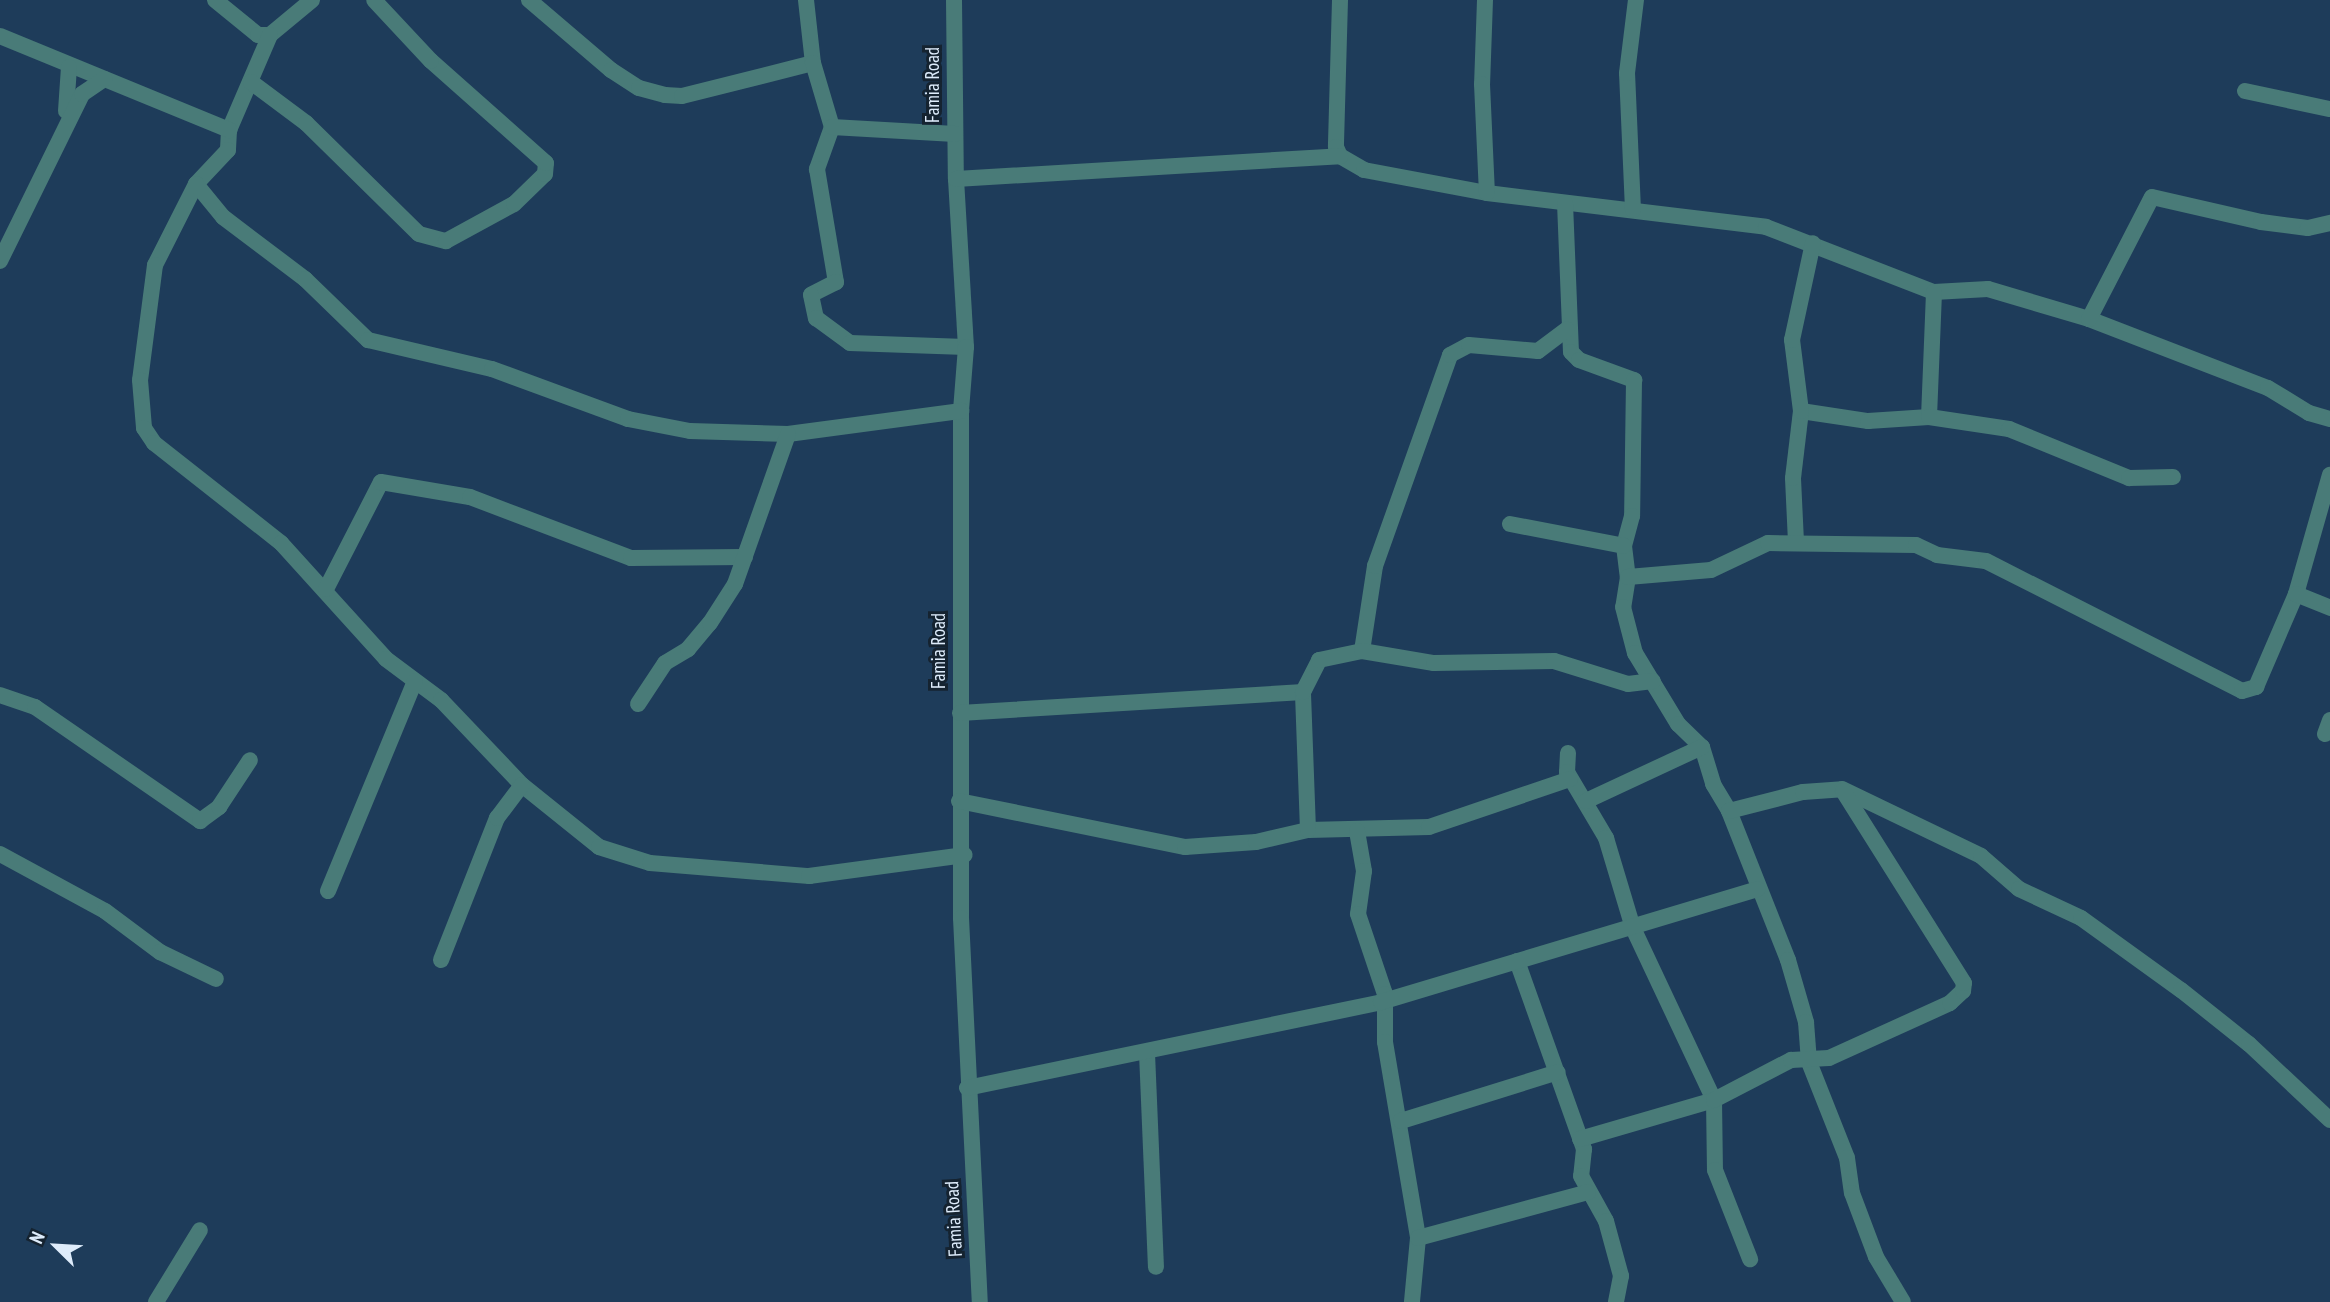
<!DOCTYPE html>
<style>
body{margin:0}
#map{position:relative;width:2330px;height:1302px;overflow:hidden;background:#1e3c5a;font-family:"PT Sans Narrow",sans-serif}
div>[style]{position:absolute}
.minor>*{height:16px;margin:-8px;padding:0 8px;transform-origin:8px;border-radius:8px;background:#497b78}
span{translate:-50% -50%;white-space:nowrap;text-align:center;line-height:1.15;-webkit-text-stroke:6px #152330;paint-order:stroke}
.street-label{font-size:19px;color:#deecfb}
.north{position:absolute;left:21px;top:1211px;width:70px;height:70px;-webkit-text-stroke:5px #152330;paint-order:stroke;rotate:294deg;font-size:19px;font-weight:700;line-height:28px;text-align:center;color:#deecfb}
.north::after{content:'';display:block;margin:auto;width:24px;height:32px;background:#deecfb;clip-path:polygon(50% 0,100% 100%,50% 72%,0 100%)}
</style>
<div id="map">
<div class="minor">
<i style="left:215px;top:0;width:55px;rotate:39.1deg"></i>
<i style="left:258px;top:35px;width:12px"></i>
<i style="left:312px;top:0;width:55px;rotate:140.2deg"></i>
<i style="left:270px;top:35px;width:103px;rotate:113.3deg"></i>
<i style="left:229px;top:130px;width:20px;rotate:93deg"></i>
<i style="left:228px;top:150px;width:47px;rotate:133.3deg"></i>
<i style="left:196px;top:184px;width:91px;rotate:116.8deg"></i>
<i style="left:155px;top:265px;width:116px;rotate:97.4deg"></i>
<i style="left:140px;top:380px;width:48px;rotate:85.2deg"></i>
<i style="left:144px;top:428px;width:18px;rotate:56deg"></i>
<i style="left:154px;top:443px;width:162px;rotate:38.2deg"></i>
<i style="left:281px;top:543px;width:156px;rotate:47.8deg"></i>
<i style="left:386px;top:659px;width:69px;rotate:36.7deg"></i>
<i style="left:441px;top:700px;width:117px;rotate:46.4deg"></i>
<i style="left:522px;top:785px;width:99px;rotate:38.8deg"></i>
<i style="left:599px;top:847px;width:53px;rotate:17.4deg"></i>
<i style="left:650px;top:863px;width:160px;rotate:4.7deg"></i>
<i style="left:809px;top:876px;width:157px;rotate:-7.7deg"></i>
<i style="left:529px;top:0;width:108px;rotate:40.5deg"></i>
<i style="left:611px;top:70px;width:33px;rotate:33deg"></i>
<i style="left:639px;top:88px;width:27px;rotate:15deg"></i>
<i style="left:665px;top:95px;width:17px;rotate:3deg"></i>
<i style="left:682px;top:96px;width:135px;rotate:-14.1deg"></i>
<i style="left:806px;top:0;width:63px;rotate:83.7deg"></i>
<i style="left:813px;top:63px;width:67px;rotate:73.5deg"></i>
<i style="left:832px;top:127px;width:45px;rotate:109.7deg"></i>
<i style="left:817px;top:169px;width:115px;rotate:80.5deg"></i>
<i style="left:836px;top:282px;width:28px;rotate:153deg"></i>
<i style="left:811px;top:295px;width:24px;rotate:78deg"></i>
<i style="left:816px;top:318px;width:42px;rotate:36.3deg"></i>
<i style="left:850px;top:343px;width:116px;rotate:2deg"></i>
<i style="left:954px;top:0;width:179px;rotate:89.4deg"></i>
<i style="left:956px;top:179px;width:168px;rotate:86.6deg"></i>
<i style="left:966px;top:347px;width:64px;rotate:94.5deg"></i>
<i style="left:961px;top:411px;width:507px;rotate:90deg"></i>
<i style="left:961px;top:918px;width:384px;rotate:87.2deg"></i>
<i style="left:1340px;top:0;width:147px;rotate:91.6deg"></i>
<i style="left:1336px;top:147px;width:10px;rotate:66deg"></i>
<i style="left:1340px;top:156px;width:28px;rotate:30deg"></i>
<i style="left:1364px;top:170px;width:125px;rotate:10.6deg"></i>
<i style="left:1487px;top:193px;width:281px;rotate:6.9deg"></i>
<i style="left:1766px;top:227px;width:180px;rotate:21.2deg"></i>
<i style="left:1934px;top:292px;width:54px;rotate:-3.2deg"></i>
<i style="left:1988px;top:289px;width:105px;rotate:16.5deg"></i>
<i style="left:2089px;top:319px;width:192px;rotate:21.1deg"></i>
<i style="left:2268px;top:388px;width:48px;rotate:31.4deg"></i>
<i style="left:2309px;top:413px;width:22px;rotate:16deg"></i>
<i style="left:1485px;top:0;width:84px;rotate:92deg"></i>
<i style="left:1482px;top:84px;width:109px;rotate:87.4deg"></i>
<i style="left:0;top:36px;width:248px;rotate:22.3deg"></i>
<i style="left:251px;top:82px;width:69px;rotate:36.7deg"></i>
<i style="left:306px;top:123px;width:158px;rotate:44.5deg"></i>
<i style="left:419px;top:234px;width:28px;rotate:15deg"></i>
<i style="left:446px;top:241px;width:77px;rotate:-28.6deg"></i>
<i style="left:514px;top:204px;width:43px;rotate:-44.1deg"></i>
<i style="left:545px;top:174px;width:11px;rotate:-85deg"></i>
<i style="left:546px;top:163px;width:154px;rotate:-138.4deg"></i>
<i style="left:431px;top:61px;width:83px;rotate:-133.1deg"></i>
<i style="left:2245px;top:91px;width:87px;rotate:12deg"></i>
<i style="left:66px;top:111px;width:44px;rotate:-86.1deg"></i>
<i style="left:832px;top:127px;width:123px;rotate:3.3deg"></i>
<i style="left:956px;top:179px;width:385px;rotate:-3.4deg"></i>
<i style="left:196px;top:184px;width:43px;rotate:50.7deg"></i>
<i style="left:223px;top:217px;width:103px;rotate:37.1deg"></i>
<i style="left:305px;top:279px;width:88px;rotate:44.1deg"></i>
<i style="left:368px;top:340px;width:127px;rotate:13.2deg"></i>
<i style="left:492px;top:369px;width:145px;rotate:20.2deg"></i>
<i style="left:628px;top:419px;width:63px;rotate:11deg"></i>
<i style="left:690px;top:431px;width:98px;rotate:1.8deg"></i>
<i style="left:788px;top:434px;width:175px;rotate:-7.6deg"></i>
<i style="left:1565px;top:203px;width:149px;rotate:87.7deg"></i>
<i style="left:1571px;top:352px;width:11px;rotate:45deg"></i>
<i style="left:1579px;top:360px;width:59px;rotate:20deg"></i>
<i style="left:1634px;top:380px;width:136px;rotate:90.8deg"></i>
<i style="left:1632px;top:516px;width:31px;rotate:105deg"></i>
<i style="left:1624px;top:546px;width:31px;rotate:83deg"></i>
<i style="left:1628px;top:577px;width:30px;rotate:99deg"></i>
<i style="left:1623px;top:607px;width:48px;rotate:75.4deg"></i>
<i style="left:1635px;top:653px;width:83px;rotate:58.8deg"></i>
<i style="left:1678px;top:724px;width:33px;rotate:44deg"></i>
<i style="left:1702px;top:747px;width:39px;rotate:73deg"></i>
<i style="left:1713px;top:784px;width:31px;rotate:59deg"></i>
<i style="left:1729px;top:811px;width:160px;rotate:68.4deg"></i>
<i style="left:1788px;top:960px;width:65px;rotate:73.8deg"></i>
<i style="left:1806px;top:1022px;width:40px;rotate:85.7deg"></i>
<i style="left:1809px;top:1062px;width:103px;rotate:68.4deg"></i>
<i style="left:1847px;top:1158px;width:35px;rotate:82deg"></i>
<i style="left:1852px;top:1193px;width:68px;rotate:69.4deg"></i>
<i style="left:1876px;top:1257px;width:52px;rotate:59deg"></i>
<i style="left:1633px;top:210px;width:137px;rotate:-92.5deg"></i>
<i style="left:1627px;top:73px;width:74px;rotate:-83deg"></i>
<i style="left:0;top:261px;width:186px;rotate:-63.8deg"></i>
<i style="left:82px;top:94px;width:27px;rotate:-34deg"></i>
<i style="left:2089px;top:319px;width:137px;rotate:-62.7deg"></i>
<i style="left:2152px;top:197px;width:112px;rotate:12.9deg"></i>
<i style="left:2261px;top:222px;width:47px;rotate:7.3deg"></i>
<i style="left:2308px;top:228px;width:23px;rotate:-13deg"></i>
<i style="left:1801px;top:411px;width:68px;rotate:8.5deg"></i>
<i style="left:1868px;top:421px;width:61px;rotate:-3.8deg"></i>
<i style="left:1929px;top:417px;width:125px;rotate:-87.7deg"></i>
<i style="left:1929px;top:417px;width:81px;rotate:8.5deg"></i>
<i style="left:2009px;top:429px;width:130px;rotate:22.2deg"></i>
<i style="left:2129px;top:478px;width:44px;rotate:-1.3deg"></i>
<i style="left:1510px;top:524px;width:116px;rotate:10.9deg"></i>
<i style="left:1796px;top:542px;width:64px;rotate:-92.7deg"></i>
<i style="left:1793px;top:478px;width:67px;rotate:-83.2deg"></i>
<i style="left:1801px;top:411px;width:72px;rotate:-97.2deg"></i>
<i style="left:1792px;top:340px;width:99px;rotate:-77.8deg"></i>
<i style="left:1628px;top:577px;width:83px;rotate:-4.8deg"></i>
<i style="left:1711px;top:570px;width:63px;rotate:-25.3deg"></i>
<i style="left:1768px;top:543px;width:148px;rotate:0.8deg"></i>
<i style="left:1916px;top:545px;width:23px;rotate:25deg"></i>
<i style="left:1937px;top:555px;width:49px;rotate:7deg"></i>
<i style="left:1986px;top:561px;width:287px;rotate:26.9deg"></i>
<i style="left:2242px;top:691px;width:15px;rotate:-16deg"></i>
<i style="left:2256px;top:687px;width:101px;rotate:-66.7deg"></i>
<i style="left:2296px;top:594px;width:124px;rotate:-74.1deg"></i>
<i style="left:326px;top:589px;width:120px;rotate:-62.8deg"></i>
<i style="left:381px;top:482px;width:90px;rotate:9.6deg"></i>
<i style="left:470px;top:497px;width:172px;rotate:20.8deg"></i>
<i style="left:631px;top:558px;width:114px;rotate:-0.5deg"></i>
<i style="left:2296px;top:594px;width:37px;rotate:22deg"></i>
<i style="left:1362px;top:651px;width:86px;rotate:-81.3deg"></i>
<i style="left:1375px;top:566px;width:224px;rotate:-70.4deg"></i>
<i style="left:1450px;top:355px;width:21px;rotate:-28deg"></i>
<i style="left:1469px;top:345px;width:69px;rotate:5deg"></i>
<i style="left:1538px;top:351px;width:36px;rotate:-37deg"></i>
<i style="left:0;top:695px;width:37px;rotate:19deg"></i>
<i style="left:35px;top:707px;width:201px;rotate:34.6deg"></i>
<i style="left:200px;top:821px;width:24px;rotate:-36deg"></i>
<i style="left:219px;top:807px;width:56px;rotate:-56.6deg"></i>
<i style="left:638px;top:704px;width:49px;rotate:-56.6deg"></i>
<i style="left:665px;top:663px;width:27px;rotate:-31deg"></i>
<i style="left:688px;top:649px;width:34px;rotate:-50deg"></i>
<i style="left:710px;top:623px;width:46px;rotate:-57.3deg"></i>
<i style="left:735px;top:584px;width:159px;rotate:-70.5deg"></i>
<i style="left:960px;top:713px;width:344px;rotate:-3.5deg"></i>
<i style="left:2325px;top:734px;width:15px;rotate:-70deg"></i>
<i style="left:1568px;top:753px;width:19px;rotate:93deg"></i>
<i style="left:1567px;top:772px;width:77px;rotate:59.4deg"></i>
<i style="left:1606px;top:838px;width:94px;rotate:73.3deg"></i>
<i style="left:1633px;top:928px;width:190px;rotate:64.8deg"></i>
<i style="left:1714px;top:1100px;width:70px;rotate:89.2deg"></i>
<i style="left:1715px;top:1170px;width:96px;rotate:68.5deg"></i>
<i style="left:959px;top:801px;width:231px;rotate:11.5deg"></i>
<i style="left:1185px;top:847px;width:71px;rotate:-4deg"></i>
<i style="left:1256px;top:842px;width:53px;rotate:-13deg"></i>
<i style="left:1308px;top:830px;width:121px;rotate:-1.4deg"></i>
<i style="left:1429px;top:827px;width:149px;rotate:-18.8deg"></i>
<i style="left:1586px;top:801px;width:128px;rotate:-25deg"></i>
<i style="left:1729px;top:811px;width:76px;rotate:-14.4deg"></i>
<i style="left:1803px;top:792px;width:39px;rotate:-4deg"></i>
<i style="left:1842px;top:789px;width:154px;rotate:25.7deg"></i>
<i style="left:1981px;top:856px;width:50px;rotate:41deg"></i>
<i style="left:2019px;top:889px;width:68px;rotate:25.1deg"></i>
<i style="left:2081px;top:918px;width:123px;rotate:35.8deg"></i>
<i style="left:2181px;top:990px;width:87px;rotate:38.5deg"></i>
<i style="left:2249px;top:1044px;width:111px;rotate:43.2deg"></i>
<i style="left:1308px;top:830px;width:138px;rotate:-92.1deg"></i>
<i style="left:1303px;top:692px;width:36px;rotate:-63deg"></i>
<i style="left:1319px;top:660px;width:44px;rotate:-11.8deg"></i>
<i style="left:1362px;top:651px;width:73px;rotate:9.5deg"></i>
<i style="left:1434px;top:663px;width:120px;rotate:-1deg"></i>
<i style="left:1554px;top:661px;width:77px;rotate:17.3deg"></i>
<i style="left:1628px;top:684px;width:25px;rotate:-7deg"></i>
<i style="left:1357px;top:831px;width:41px;rotate:80.1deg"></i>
<i style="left:1364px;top:871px;width:43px;rotate:97.9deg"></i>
<i style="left:1358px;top:914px;width:84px;rotate:71.4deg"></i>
<i style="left:1385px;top:994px;width:48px;rotate:90deg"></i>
<i style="left:1385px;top:1042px;width:199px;rotate:80.4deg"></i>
<i style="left:1418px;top:1238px;width:64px;rotate:95.4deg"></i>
<i style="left:0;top:854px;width:119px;rotate:28.5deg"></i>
<i style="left:105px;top:911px;width:69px;rotate:36.7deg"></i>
<i style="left:160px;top:952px;width:62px;rotate:25.7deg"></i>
<i style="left:328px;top:891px;width:227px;rotate:-67.5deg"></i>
<i style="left:441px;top:960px;width:153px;rotate:-68.5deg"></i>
<i style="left:497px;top:818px;width:41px;rotate:-52.9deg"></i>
<i style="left:1517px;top:961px;width:200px;rotate:70.4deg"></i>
<i style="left:1584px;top:1149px;width:27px;rotate:96deg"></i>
<i style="left:1581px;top:1176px;width:51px;rotate:60.9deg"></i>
<i style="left:1606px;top:1221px;width:57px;rotate:74.7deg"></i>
<i style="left:1621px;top:1276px;width:26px;rotate:101deg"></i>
<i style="left:1147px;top:1053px;width:214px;rotate:87.6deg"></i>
<i style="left:967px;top:1088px;width:423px;rotate:-11.7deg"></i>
<i style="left:1381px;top:1002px;width:393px;rotate:-16.7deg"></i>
<i style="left:1401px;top:1121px;width:164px;rotate:-17.3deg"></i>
<i style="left:1580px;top:1139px;width:140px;rotate:-16.2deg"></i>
<i style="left:1714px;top:1100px;width:87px;rotate:-27.5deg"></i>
<i style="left:1791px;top:1060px;width:38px;rotate:-3deg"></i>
<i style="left:1829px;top:1058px;width:133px;rotate:-24.4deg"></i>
<i style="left:1950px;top:1003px;width:18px;rotate:-43deg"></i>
<i style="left:1963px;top:991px;width:8px;rotate:-83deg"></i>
<i style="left:1964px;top:983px;width:227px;rotate:-122.2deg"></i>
<i style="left:1418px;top:1238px;width:176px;rotate:-15.1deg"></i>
<i style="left:156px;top:1302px;width:84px;rotate:-58.6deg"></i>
</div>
<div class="street-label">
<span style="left:933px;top:85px;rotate:-90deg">Famia Road</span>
<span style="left:939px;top:651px;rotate:-90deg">Famia Road</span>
<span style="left:954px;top:1219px;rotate:-93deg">Famia Road</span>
</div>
<div class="north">N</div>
</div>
